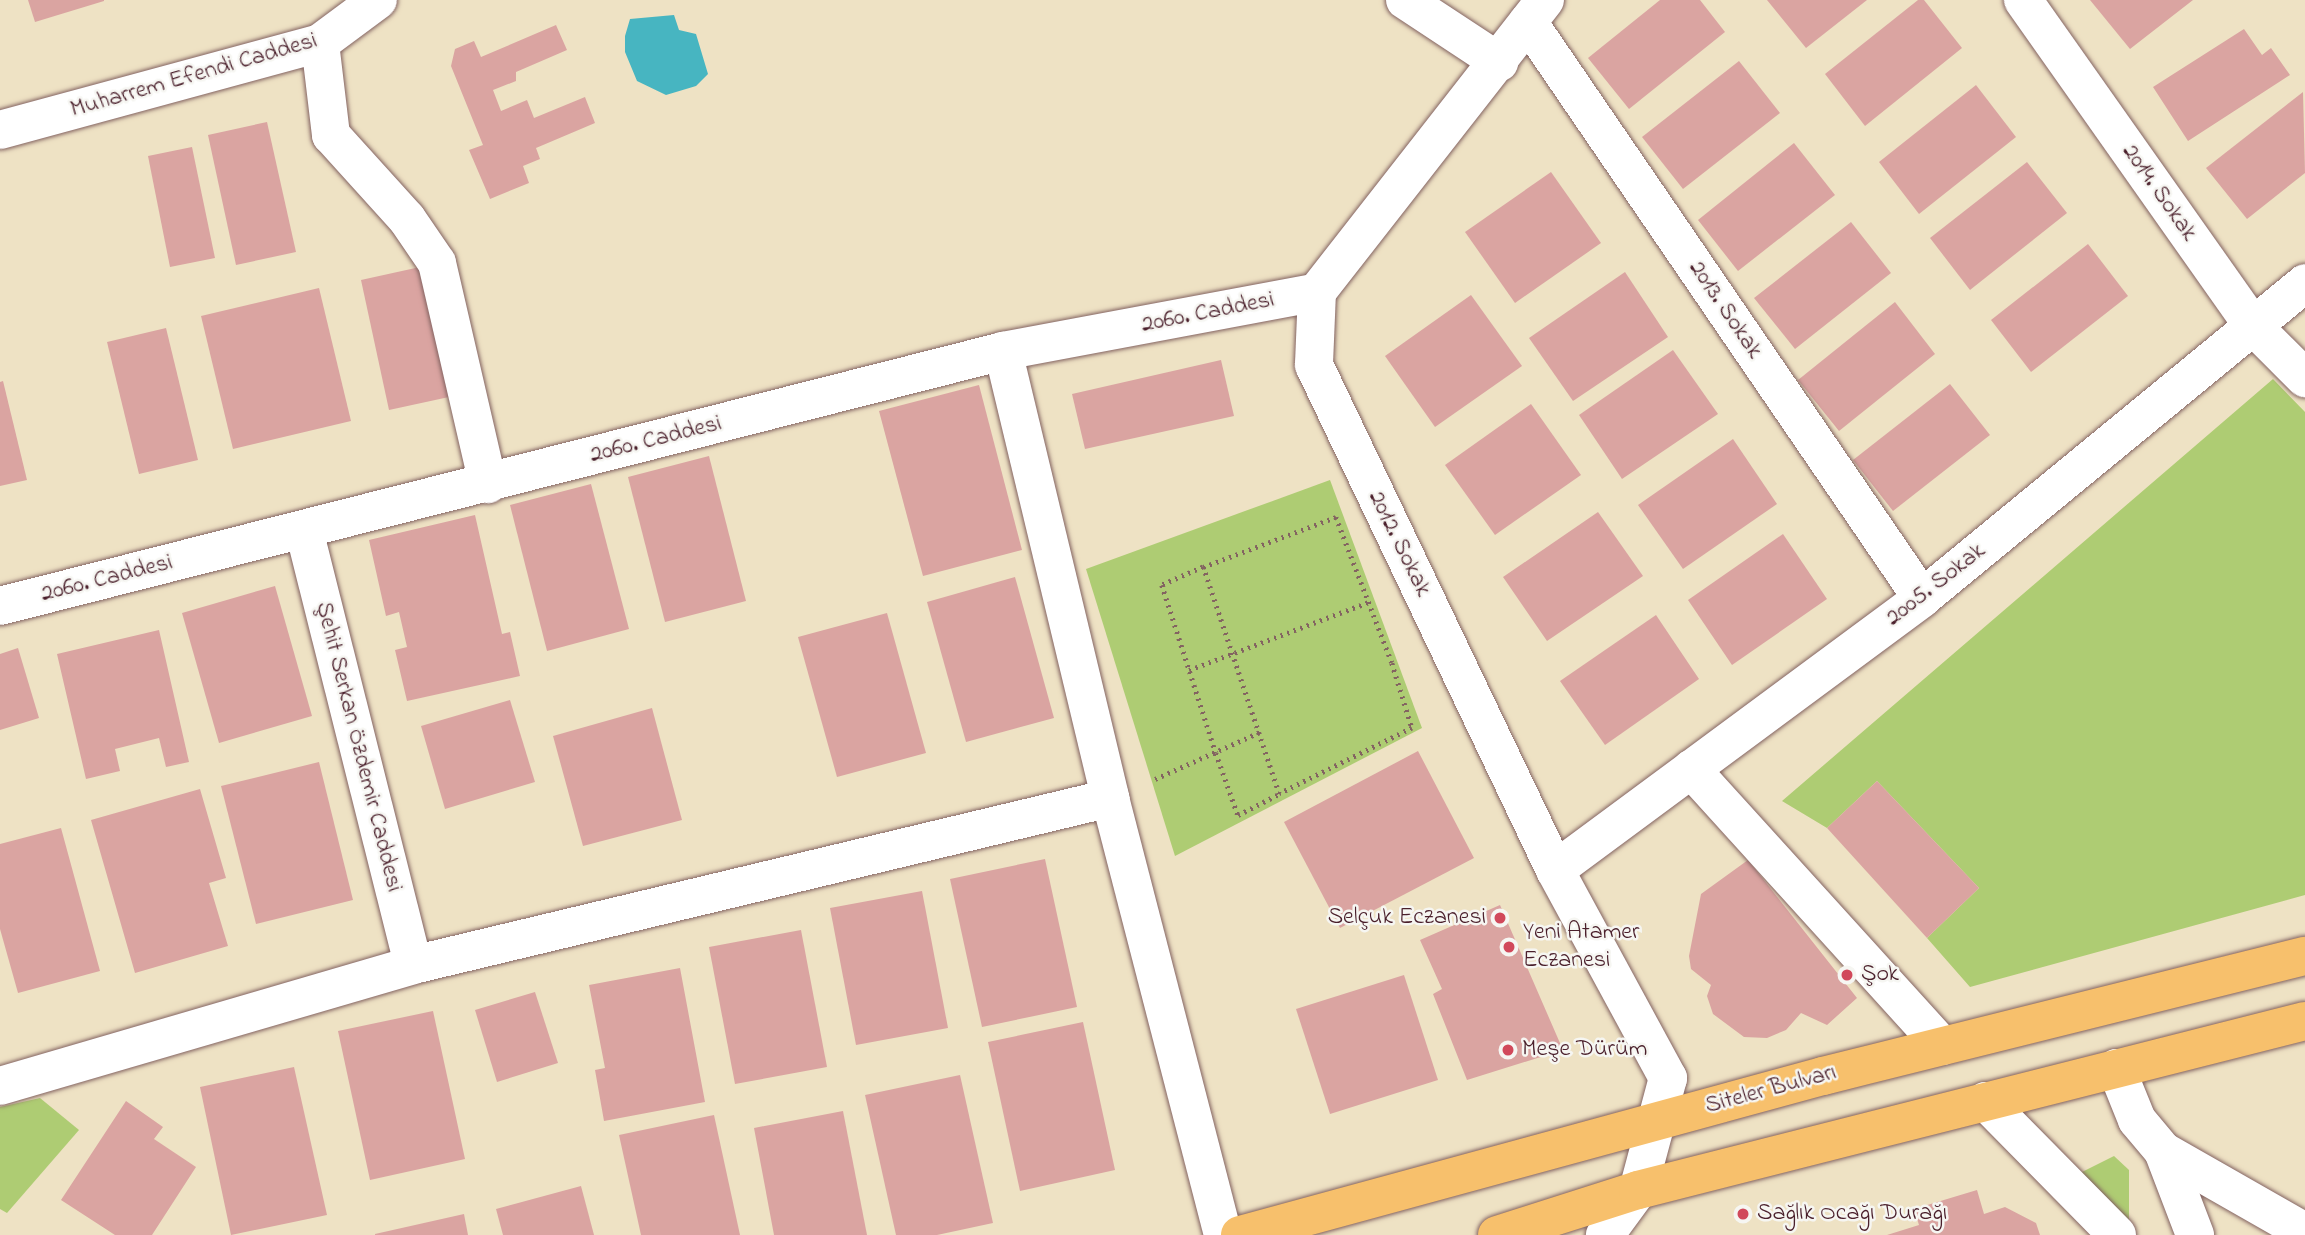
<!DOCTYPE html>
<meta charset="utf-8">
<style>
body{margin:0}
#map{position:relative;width:2305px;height:1235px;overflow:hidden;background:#eee2c4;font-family:"Indie Flower",sans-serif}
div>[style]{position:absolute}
.green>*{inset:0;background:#aecc73}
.water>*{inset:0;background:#47b5c1}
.building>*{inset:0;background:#daa4a1}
.path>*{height:4.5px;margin-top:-2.25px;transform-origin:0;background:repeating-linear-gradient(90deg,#836361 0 2px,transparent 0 7px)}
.roads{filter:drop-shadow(0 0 2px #836361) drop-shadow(0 0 2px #836361)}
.minor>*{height:38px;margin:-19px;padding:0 19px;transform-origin:19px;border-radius:19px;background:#fff}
.major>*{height:38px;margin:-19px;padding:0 19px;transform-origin:19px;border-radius:19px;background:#f7c06c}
.dots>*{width:19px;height:19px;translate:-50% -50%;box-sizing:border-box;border:4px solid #f6f6f2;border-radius:50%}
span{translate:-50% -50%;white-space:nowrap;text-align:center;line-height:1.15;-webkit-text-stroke:5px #f6f6f2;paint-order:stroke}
.street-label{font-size:24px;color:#4a1f2b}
.poi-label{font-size:24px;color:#4a1f2b}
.right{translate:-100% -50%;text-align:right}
.left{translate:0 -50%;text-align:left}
</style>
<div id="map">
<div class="green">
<i style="clip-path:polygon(2273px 379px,2305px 412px,2305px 895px,1970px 987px,1927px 938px,1979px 888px,1877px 781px,1827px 828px,1782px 801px)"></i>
<i style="clip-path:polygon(1330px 480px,1422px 728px,1175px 856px,1086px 569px)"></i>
<i style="clip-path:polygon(40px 1098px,79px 1130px,7px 1213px,0 1209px,0 1107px)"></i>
<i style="clip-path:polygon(2114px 1156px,2129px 1170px,2129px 1234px,2072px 1177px)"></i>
</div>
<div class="water">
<i style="clip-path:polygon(674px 15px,679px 30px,696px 34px,708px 74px,696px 86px,666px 95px,637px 81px,625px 52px,625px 36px,630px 19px)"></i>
</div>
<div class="building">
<i style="clip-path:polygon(28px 0,104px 0,104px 1px,35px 22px)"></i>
<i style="clip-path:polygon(1660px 0,1700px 0,1725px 32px,1629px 109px,1588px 58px)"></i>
<i style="clip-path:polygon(1767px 0,1867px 0,1806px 48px)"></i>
<i style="clip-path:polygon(1918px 0,1924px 0,1962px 48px,1865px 126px,1825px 74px)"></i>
<i style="clip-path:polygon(2090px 0,2193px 0,2130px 49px)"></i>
<i style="clip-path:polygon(556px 25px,567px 50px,516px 72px,516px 81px,493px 90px,501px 111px,527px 100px,534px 118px,585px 97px,595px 123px,536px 148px,540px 159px,523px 166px,529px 183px,490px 199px,469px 150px,483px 145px,451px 66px,455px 49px,474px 41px,481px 57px)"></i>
<i style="clip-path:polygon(2244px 29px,2262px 55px,2271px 48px,2290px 75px,2188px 141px,2153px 87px)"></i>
<i style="clip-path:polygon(1739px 61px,1780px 113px,1683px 189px,1642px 137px)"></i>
<i style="clip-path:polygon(1976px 85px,2016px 137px,1919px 214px,1879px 162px)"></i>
<i style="clip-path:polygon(2303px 92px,2305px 173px,2247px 219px,2206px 168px)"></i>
<i style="clip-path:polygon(267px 122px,296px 252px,236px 265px,208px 135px)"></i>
<i style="clip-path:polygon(1794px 143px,1835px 195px,1738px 271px,1698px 220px)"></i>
<i style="clip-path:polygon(192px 147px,215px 258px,170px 267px,148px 156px)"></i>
<i style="clip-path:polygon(2027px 162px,2067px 213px,1970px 290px,1930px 238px)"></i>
<i style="clip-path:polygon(1551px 172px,1601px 243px,1515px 303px,1465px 232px)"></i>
<i style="clip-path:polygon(1851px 222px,1891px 273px,1795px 349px,1754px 298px)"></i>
<i style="clip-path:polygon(2088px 244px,2128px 296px,2031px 372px,1991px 320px)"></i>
<i style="clip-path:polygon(420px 267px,449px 397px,389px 410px,361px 280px)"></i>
<i style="clip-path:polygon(1625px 272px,1668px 337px,1573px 401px,1529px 338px)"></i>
<i style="clip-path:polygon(319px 288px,351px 421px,233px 449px,201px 316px)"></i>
<i style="clip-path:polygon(1471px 295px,1522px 366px,1435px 427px,1385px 356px)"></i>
<i style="clip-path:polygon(1895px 302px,1935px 354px,1839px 431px,1798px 380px)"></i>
<i style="clip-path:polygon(166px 328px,198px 460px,139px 474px,107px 342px)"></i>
<i style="clip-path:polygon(1673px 350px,1718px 414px,1622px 479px,1579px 415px)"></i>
<i style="clip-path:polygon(1221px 360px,1234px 416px,1085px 449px,1072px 394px)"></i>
<i style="clip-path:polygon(3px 381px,27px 480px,0 486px,0 382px)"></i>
<i style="clip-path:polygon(1950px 384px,1990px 435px,1893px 511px,1853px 460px)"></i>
<i style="clip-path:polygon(979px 385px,1022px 550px,923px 576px,879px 411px)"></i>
<i style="clip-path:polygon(1531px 404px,1581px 475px,1495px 535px,1445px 465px)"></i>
<i style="clip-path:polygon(1733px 439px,1777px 504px,1683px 569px,1638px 505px)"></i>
<i style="clip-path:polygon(709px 456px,746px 601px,665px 622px,628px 477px)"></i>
<i style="clip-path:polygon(591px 484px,629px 629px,547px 651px,510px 505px)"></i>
<i style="clip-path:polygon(1598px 512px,1643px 576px,1547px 641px,1503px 577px)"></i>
<i style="clip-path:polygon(475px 515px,502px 634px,510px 632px,520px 676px,407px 701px,395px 650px,407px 647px,399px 612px,386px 616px,369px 540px)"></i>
<i style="clip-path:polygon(1783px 534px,1827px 599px,1732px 665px,1688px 600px)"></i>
<i style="clip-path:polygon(1015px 577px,1054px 718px,966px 742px,927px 602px)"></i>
<i style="clip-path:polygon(275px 586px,312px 716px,219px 743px,182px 613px)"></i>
<i style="clip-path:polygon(887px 613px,926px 753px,837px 777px,798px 637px)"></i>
<i style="clip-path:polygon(1656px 615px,1699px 679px,1605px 745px,1560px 681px)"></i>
<i style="clip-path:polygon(159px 630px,189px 762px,166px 767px,159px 738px,115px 749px,120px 771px,86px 779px,57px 654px)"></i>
<i style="clip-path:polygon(18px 648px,39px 718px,0 730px,0 654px)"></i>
<i style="clip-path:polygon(510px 700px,535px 782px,445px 809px,421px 726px)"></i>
<i style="clip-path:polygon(652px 708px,682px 820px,583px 846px,553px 736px)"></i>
<i style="clip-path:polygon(1418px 751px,1474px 858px,1340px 928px,1284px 822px)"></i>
<i style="clip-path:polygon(319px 762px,353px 900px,256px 924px,221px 786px)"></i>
<i style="clip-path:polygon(1877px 781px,1979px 888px,1927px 938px,1827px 828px)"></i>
<i style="clip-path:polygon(200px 789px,226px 878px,209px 883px,228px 946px,135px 973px,91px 820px)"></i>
<i style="clip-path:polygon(61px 828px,100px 971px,18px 993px,0 929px,0 844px)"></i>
<i style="clip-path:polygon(1045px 859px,1077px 1007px,982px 1027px,950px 879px)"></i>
<i style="clip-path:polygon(1748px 860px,1857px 998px,1827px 1025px,1801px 1013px,1786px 1030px,1767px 1038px,1744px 1037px,1713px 1014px,1707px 996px,1711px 985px,1691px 969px,1689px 956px,1701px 894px)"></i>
<i style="clip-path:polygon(922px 891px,948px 1028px,856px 1045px,830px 908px)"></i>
<i style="clip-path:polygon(1500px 905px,1563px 1050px,1467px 1080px,1433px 994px,1442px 989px,1420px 940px)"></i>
<i style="clip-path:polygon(801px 930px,827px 1067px,735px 1084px,709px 947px)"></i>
<i style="clip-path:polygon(680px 968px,705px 1102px,604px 1121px,595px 1070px,605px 1068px,589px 985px)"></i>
<i style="clip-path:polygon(1404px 975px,1438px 1080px,1330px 1114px,1296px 1009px)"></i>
<i style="clip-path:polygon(535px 992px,558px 1063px,497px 1082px,475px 1010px)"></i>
<i style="clip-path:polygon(433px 1011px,465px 1159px,370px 1180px,338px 1031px)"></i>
<i style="clip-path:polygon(1083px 1022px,1115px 1170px,1020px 1191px,988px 1042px)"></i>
<i style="clip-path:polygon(294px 1067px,327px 1215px,231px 1235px,200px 1087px)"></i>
<i style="clip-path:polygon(960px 1075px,993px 1223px,937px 1235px,896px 1235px,865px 1095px)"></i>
<i style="clip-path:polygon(126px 1101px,163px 1127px,154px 1139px,196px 1167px,152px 1235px,115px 1235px,61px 1200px)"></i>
<i style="clip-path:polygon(843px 1111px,867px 1235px,774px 1235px,754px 1128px)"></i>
<i style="clip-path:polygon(714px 1115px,740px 1235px,641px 1235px,619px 1135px)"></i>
<i style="clip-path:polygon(581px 1186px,594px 1235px,503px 1235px,496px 1209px)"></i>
<i style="clip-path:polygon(1977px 1190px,1984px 1214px,2005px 1207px,2036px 1223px,2040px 1235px,1887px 1235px,1919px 1225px,1914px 1209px)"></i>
<i style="clip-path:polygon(464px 1214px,468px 1235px,375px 1235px,375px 1234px)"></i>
</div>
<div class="path">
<i style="left:1336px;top:517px;width:156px;rotate:69deg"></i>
<i style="left:1392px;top:663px;width:68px;rotate:72.9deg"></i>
<i style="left:1412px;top:728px;width:148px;rotate:153.6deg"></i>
<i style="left:1279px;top:794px;width:239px;rotate:-108.5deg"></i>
<i style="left:1203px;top:567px;width:142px;rotate:-20.6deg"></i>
<i style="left:1203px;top:567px;width:45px;rotate:156.3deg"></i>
<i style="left:1162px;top:585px;width:176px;rotate:72.2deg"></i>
<i style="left:1216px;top:753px;width:66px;rotate:70.5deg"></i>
<i style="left:1238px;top:815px;width:46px;rotate:-27.1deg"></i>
<i style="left:1189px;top:670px;width:192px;rotate:-20.7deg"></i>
<i style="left:1155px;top:779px;width:115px;rotate:-24.1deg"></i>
</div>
<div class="roads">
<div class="minor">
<i style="left:1405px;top:0;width:113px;rotate:33.4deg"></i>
<i style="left:1545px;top:0;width:370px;rotate:128deg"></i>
<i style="left:1317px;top:292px;width:73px;rotate:92.4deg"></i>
<i style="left:1314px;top:365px;width:560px;rotate:64.49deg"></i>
<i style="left:1555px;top:870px;width:237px;rotate:61.5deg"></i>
<i style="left:1668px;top:1078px;width:116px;rotate:105deg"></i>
<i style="left:1638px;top:1190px;width:56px;rotate:126.3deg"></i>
<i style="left:2023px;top:0;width:399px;rotate:54.8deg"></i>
<i style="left:2253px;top:326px;width:74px;rotate:45deg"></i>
<i style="left:1528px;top:22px;width:698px;rotate:55.63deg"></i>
<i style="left:320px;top:43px;width:93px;rotate:83.2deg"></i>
<i style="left:331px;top:135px;width:113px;rotate:47.9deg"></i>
<i style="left:407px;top:219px;width:53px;rotate:55.7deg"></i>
<i style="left:437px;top:263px;width:227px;rotate:77deg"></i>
<i style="left:0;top:130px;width:332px;rotate:-15.2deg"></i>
<i style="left:320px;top:43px;width:72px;rotate:-36.6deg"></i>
<i style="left:1003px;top:351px;width:460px;rotate:76.5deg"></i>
<i style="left:1110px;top:798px;width:451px;rotate:75.5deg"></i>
<i style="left:304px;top:530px;width:448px;rotate:75.9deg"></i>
<i style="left:0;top:606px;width:1035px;rotate:-14.26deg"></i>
<i style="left:1003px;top:351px;width:319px;rotate:-10.6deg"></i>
<i style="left:1691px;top:769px;width:374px;rotate:47.8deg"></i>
<i style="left:1555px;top:870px;width:457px;rotate:-36.5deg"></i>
<i style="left:1922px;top:598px;width:496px;rotate:-39.4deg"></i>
<i style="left:2116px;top:1068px;width:56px;rotate:68deg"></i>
<i style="left:2137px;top:1120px;width:40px;rotate:50deg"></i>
<i style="left:2163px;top:1151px;width:90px;rotate:69.1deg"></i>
<i style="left:0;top:1086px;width:430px;rotate:-16.3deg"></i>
<i style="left:413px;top:965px;width:717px;rotate:-13.47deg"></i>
<i style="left:1985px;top:1101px;width:188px;rotate:45.4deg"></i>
<i style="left:2163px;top:1151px;width:163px;rotate:29.7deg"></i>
</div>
<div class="major">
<i style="left:1240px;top:1235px;width:604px;rotate:-15.26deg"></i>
<i style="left:1823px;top:1076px;width:497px;rotate:-14deg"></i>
<i style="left:1497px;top:1235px;width:148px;rotate:-17.7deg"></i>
<i style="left:1638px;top:1190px;width:688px;rotate:-14.22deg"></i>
</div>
</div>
<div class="dots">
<i style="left:1500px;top:918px;background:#d1495b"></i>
<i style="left:1509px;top:947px;background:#d1495b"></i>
<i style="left:1847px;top:975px;background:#d1495b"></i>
<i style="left:1508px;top:1050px;background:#d1495b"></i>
<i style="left:1743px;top:1214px;background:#d1495b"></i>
</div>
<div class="street-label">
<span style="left:194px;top:76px;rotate:-16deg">Muharrem Efendi Caddesi</span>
<span style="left:2159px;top:193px;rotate:55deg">2014. Sokak</span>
<span style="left:1725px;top:310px;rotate:56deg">2013. Sokak</span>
<span style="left:1208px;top:313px;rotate:-11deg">2060. Caddesi</span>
<span style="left:656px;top:440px;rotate:-14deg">2060. Caddesi</span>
<span style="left:1399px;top:544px;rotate:64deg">2012. Sokak</span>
<span style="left:107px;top:579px;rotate:-14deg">2060. Caddesi</span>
<span style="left:1936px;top:585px;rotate:-38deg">2005. Sokak</span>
<span style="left:358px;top:747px;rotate:76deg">Şehit Serkan Özdemir Caddesi</span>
<span style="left:1771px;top:1090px;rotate:-15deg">Siteler Bulvarı</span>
</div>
<div class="poi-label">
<span class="right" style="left:1486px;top:918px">Selçuk Eczanesi</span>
<span class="left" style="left:1523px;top:947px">Yeni Atamer<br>Eczanesi</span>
<span class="left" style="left:1861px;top:975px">Şok</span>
<span class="left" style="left:1522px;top:1050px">Meşe Dürüm</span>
<span class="left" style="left:1757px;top:1214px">Sağlık Ocağı Durağı</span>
</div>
</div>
